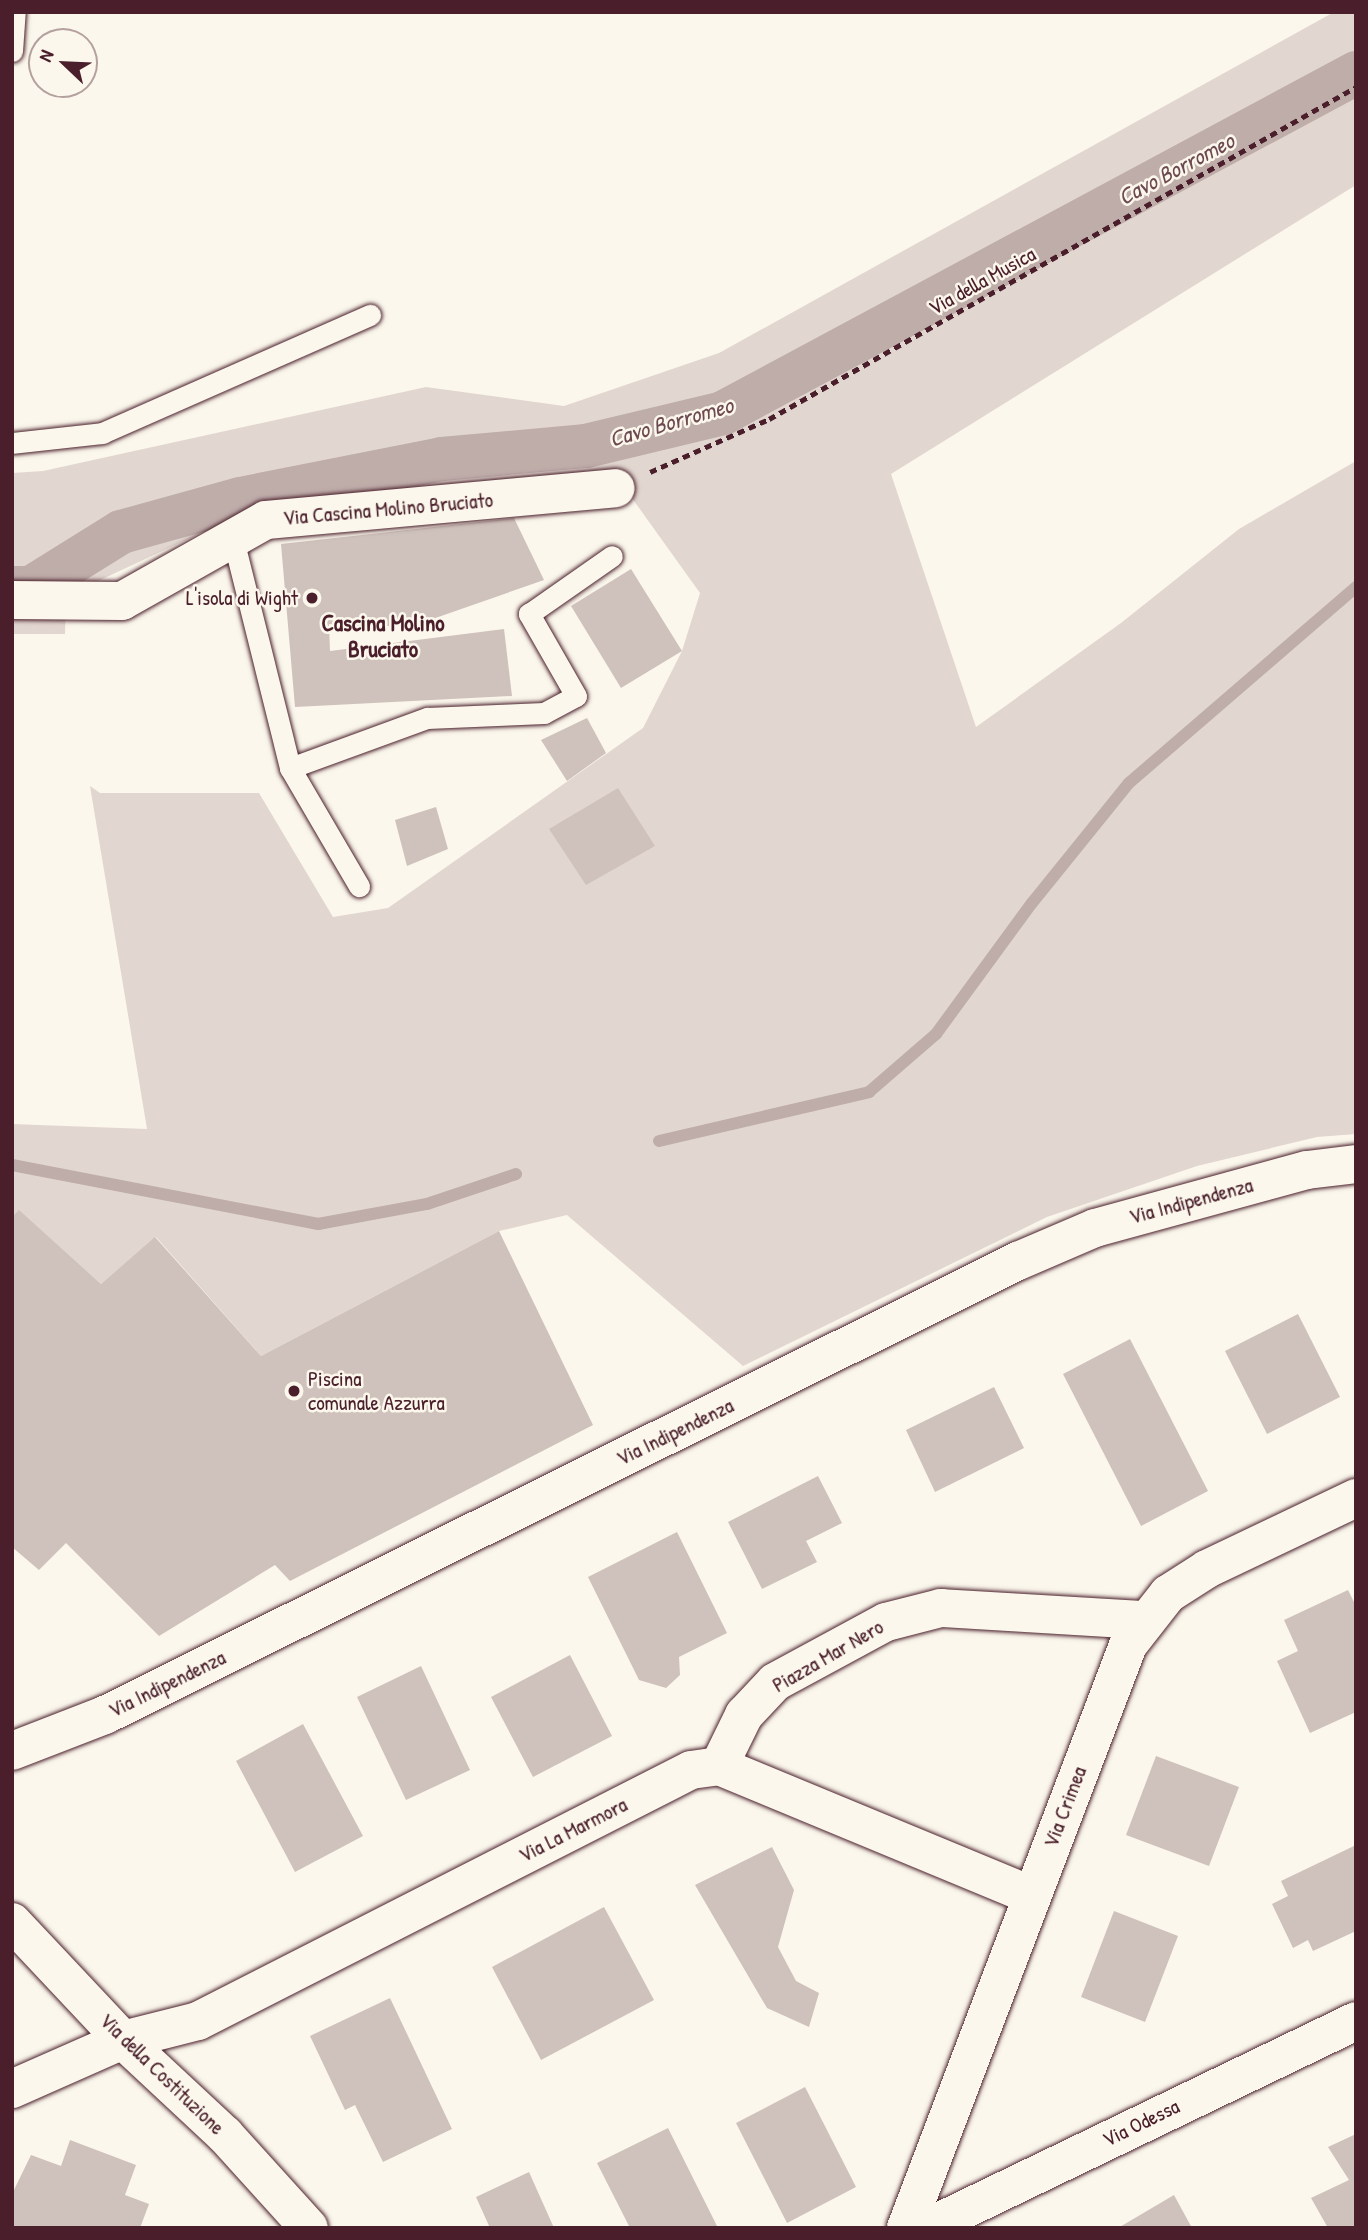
<!DOCTYPE html>
<style>
body{margin:0}
#map{position:relative;width:1368px;height:2240px;overflow:hidden;background:#fbf7ec;font-family:"Patrick Hand",sans-serif}
div>[style]{position:absolute}
.green>*{inset:0;background:#e2d7d0}
.stream>*{height:12px;margin:-6px;padding:0 6px;transform-origin:6px;border-radius:6px;background:#bfadaa}
.canal>*{height:44px;margin:-22px;padding:0 22px;transform-origin:22px;border-radius:22px;background:#bfadaa}
.building>*{inset:0;background:#cfc2bc}
.path>*{height:4.5px;margin-top:-2.25px;transform-origin:0;background:repeating-linear-gradient(90deg,#4a1f2b 0 7px,transparent 0 12px)}
.roads{filter:drop-shadow(0 0 2px #4a1f2b) drop-shadow(0 0 2px #4a1f2b)}
.lane>*{height:21px;margin:-10.5px;padding:0 10.5px;transform-origin:10.5px;border-radius:10.5px;background:#fbf7ec}
.street>*{height:38px;margin:-19px;padding:0 19px;transform-origin:19px;border-radius:19px;background:#fbf7ec}
.secondary>*{height:38px;margin:-19px;padding:0 19px;transform-origin:19px;border-radius:19px;background:#fbf7ec}
.dots>*{width:19px;height:19px;translate:-50% -50%;box-sizing:border-box;border:4px solid #fbf7ec;border-radius:50%}
span{translate:-50% -50%;white-space:nowrap;text-align:center;line-height:1.15;-webkit-text-stroke:5px #fbf7ec;paint-order:stroke}
.street-label{font-size:21px;color:#4a1f2b}
.poi-label{font-size:21px;color:#4a1f2b}
.right{translate:-100% -50%;text-align:right}
.left{translate:0 -50%;text-align:left}
.water-label{font-size:23px;color:#6d4a51;font-style:italic}
.neighbourhood-label{font-size:23px;color:#4a1f2b;font-weight:700}
.frame{position:absolute;inset:0;border:14px solid #4a1f2b;pointer-events:none}
.north{position:absolute;left:28px;top:28px;width:70px;height:70px;box-sizing:border-box;background:#fbf7ec;border:2px solid #b4a19f;border-radius:50%;rotate:293deg;font-size:19px;font-weight:700;line-height:28px;text-align:center;color:#4a1f2b}
.north::after{content:'';display:block;margin:auto;width:24px;height:32px;background:#4a1f2b;clip-path:polygon(50% 0,100% 100%,50% 72%,0 100%)}
</style>
<div id="map">
<div class="green">
<i style="clip-path:polygon(1334px 12px,1356px 12px,1356px 185px,891px 474px,976px 727px,1121px 623px,1239px 529px,1356px 461px,1356px 1134px,1317px 1137px,1197px 1166px,1047px 1217px,743px 1366px,567px 1215px,499px 1231px,261px 1356px,156px 1237px,101px 1284px,19px 1211px,12px 1217px,12px 1124px,147px 1129px,90px 786px,100px 793px,259px 793px,333px 917px,388px 908px,643px 728px,682px 651px,700px 593px,614px 473px,248px 511px,66px 596px,65px 634px,12px 634px,12px 473px,43px 471px,426px 387px,564px 406px,719px 353px)"></i>
</div>
<div class="stream">
<i style="left:659px;top:1141px;width:216px;rotate:-13.1deg"></i>
<i style="left:869px;top:1092px;width:89px;rotate:-40.9deg"></i>
<i style="left:936px;top:1034px;width:162px;rotate:-53.8deg"></i>
<i style="left:1032px;top:903px;width:154px;rotate:-51.1deg"></i>
<i style="left:1129px;top:783px;width:300px;rotate:-40.8deg"></i>
<i style="left:12px;top:1165px;width:312px;rotate:10.9deg"></i>
<i style="left:318px;top:1224px;width:111px;rotate:-10.4deg"></i>
<i style="left:427px;top:1204px;width:94px;rotate:-18.6deg"></i>
</div>
<div class="canal">
<i style="left:12px;top:588px;width:19px"></i>
<i style="left:31px;top:588px;width:106px;rotate:-31.9deg"></i>
<i style="left:121px;top:532px;width:123px;rotate:-15.5deg"></i>
<i style="left:240px;top:499px;width:206px;rotate:-11.2deg"></i>
<i style="left:442px;top:459px;width:145px;rotate:-5.2deg"></i>
<i style="left:586px;top:446px;width:141px;rotate:-13.5deg"></i>
<i style="left:723px;top:413px;width:719px;rotate:-28.24deg"></i>
</div>
<div class="building">
<i style="clip-path:polygon(514px 518px,544px 580px,424px 622px,362px 629px,329px 624px,330px 651px,504px 629px,512px 696px,295px 707px,281px 544px)"></i>
<i style="clip-path:polygon(631px 569px,682px 651px,621px 688px,571px 606px)"></i>
<i style="clip-path:polygon(587px 718px,606px 753px,567px 781px,541px 740px)"></i>
<i style="clip-path:polygon(618px 788px,655px 846px,586px 885px,549px 829px)"></i>
<i style="clip-path:polygon(436px 807px,448px 849px,407px 866px,395px 820px)"></i>
<i style="clip-path:polygon(19px 1210px,101px 1284px,155px 1237px,261px 1356px,499px 1231px,593px 1425px,290px 1581px,275px 1565px,159px 1636px,66px 1543px,39px 1570px,12px 1547px,12px 1217px)"></i>
<i style="clip-path:polygon(1298px 1314px,1340px 1397px,1267px 1434px,1225px 1351px)"></i>
<i style="clip-path:polygon(1130px 1339px,1208px 1491px,1141px 1526px,1063px 1374px)"></i>
<i style="clip-path:polygon(994px 1387px,1024px 1448px,935px 1492px,906px 1430px)"></i>
<i style="clip-path:polygon(818px 1476px,842px 1523px,806px 1541px,817px 1562px,762px 1589px,728px 1522px)"></i>
<i style="clip-path:polygon(677px 1532px,727px 1633px,679px 1657px,680px 1675px,666px 1688px,639px 1680px,588px 1577px)"></i>
<i style="clip-path:polygon(1348px 1590px,1356px 1606px,1356px 1712px,1310px 1733px,1277px 1661px,1298px 1651px,1284px 1620px)"></i>
<i style="clip-path:polygon(570px 1655px,612px 1736px,533px 1777px,491px 1697px)"></i>
<i style="clip-path:polygon(421px 1666px,470px 1770px,406px 1800px,357px 1697px)"></i>
<i style="clip-path:polygon(303px 1724px,363px 1836px,295px 1872px,236px 1761px)"></i>
<i style="clip-path:polygon(1156px 1756px,1239px 1787px,1209px 1866px,1126px 1835px)"></i>
<i style="clip-path:polygon(1356px 1845px,1356px 1931px,1313px 1951px,1308px 1940px,1293px 1948px,1272px 1904px,1288px 1896px,1281px 1881px)"></i>
<i style="clip-path:polygon(772px 1847px,794px 1890px,778px 1947px,796px 1981px,819px 1993px,809px 2027px,767px 2008px,695px 1885px)"></i>
<i style="clip-path:polygon(604px 1907px,654px 2000px,541px 2060px,492px 1967px)"></i>
<i style="clip-path:polygon(1114px 1911px,1178px 1936px,1145px 2022px,1081px 1997px)"></i>
<i style="clip-path:polygon(390px 1998px,452px 2129px,383px 2162px,355px 2105px,345px 2110px,310px 2036px)"></i>
<i style="clip-path:polygon(805px 2087px,856px 2187px,787px 2223px,736px 2123px)"></i>
<i style="clip-path:polygon(668px 2128px,718px 2228px,630px 2228px,597px 2163px)"></i>
<i style="clip-path:polygon(1356px 2134px,1356px 2228px,1328px 2228px,1311px 2198px,1349px 2180px,1328px 2147px)"></i>
<i style="clip-path:polygon(70px 2140px,136px 2165px,125px 2195px,149px 2204px,140px 2228px,12px 2228px,12px 2194px,31px 2155px,61px 2166px)"></i>
<i style="clip-path:polygon(529px 2172px,554px 2228px,490px 2228px,476px 2197px)"></i>
<i style="clip-path:polygon(1174px 2195px,1192px 2228px,1118px 2228px)"></i>
</div>
<div class="path">
<i style="left:650px;top:472px;width:130px;rotate:-24deg"></i>
<i style="left:769px;top:419px;width:674px;rotate:-29.49deg"></i>
</div>
<div class="roads">
<div class="lane">
<i style="left:12px;top:51px;width:39px;rotate:-86deg"></i>
<i style="left:12px;top:443px;width:91px;rotate:-6.3deg"></i>
<i style="left:102px;top:433px;width:293px;rotate:-23.8deg"></i>
<i style="left:233px;top:539px;width:236px;rotate:76deg"></i>
<i style="left:290px;top:768px;width:137px;rotate:59.7deg"></i>
<i style="left:290px;top:768px;width:146px;rotate:-20.1deg"></i>
<i style="left:427px;top:718px;width:117px;rotate:-2.4deg"></i>
<i style="left:544px;top:713px;width:36px;rotate:-28deg"></i>
<i style="left:576px;top:696px;width:95px;rotate:-119.8deg"></i>
<i style="left:529px;top:614px;width:101px;rotate:-34.9deg"></i>
</div>
<div class="street">
<i style="left:12px;top:600px;width:110px;rotate:0.5deg"></i>
<i style="left:122px;top:601px;width:165px;rotate:-29.4deg"></i>
<i style="left:266px;top:520px;width:351px;rotate:-5.2deg"></i>
<i style="left:12px;top:1751px;width:100px;rotate:-21.2deg"></i>
<i style="left:105px;top:1715px;width:1020px;rotate:-26.44deg"></i>
<i style="left:1018px;top:1261px;width:84px;rotate:-23.2deg"></i>
<i style="left:1095px;top:1228px;width:220px;rotate:-15.3deg"></i>
<i style="left:1307px;top:1170px;width:49px;rotate:-7deg"></i>
<i style="left:719px;top:1766px;width:57px;rotate:-63.9deg"></i>
<i style="left:744px;top:1715px;width:45px;rotate:-46.8deg"></i>
<i style="left:775px;top:1682px;width:126px;rotate:-28.4deg"></i>
<i style="left:886px;top:1622px;width:57px;rotate:-14.3deg"></i>
<i style="left:941px;top:1608px;width:203px;rotate:3.4deg"></i>
<i style="left:12px;top:2089px;width:121px;rotate:-23.8deg"></i>
<i style="left:123px;top:2040px;width:77px;rotate:-14.2deg"></i>
<i style="left:198px;top:2021px;width:553px;rotate:-26.98deg"></i>
<i style="left:691px;top:1770px;width:28px;rotate:-8deg"></i>
<i style="left:719px;top:1766px;width:338px;rotate:22.5deg"></i>
<i style="left:906px;top:2228px;width:624px;rotate:-69.15deg"></i>
<i style="left:1128px;top:1645px;width:65px;rotate:-51.9deg"></i>
<i style="left:1168px;top:1594px;width:46px;rotate:-32.7deg"></i>
<i style="left:1207px;top:1569px;width:165px;rotate:-25.5deg"></i>
<i style="left:926px;top:2228px;width:477px;rotate:-25.7deg"></i>
</div>
<div class="secondary">
<i style="left:12px;top:1922px;width:162px;rotate:46.8deg"></i>
<i style="left:123px;top:2040px;width:139px;rotate:43deg"></i>
<i style="left:225px;top:2135px;width:125px;rotate:47.9deg"></i>
</div>
</div>
<div class="dots">
<i style="left:312px;top:598px;background:#4a1f2b"></i>
<i style="left:294px;top:1391px;background:#4a1f2b"></i>
</div>
<div class="street-label">
<span style="left:982px;top:281px;rotate:-29deg">Via della Musica</span>
<span style="left:388px;top:509px;rotate:-5deg">Via Cascina Molino Bruciato</span>
<span style="left:1191px;top:1201px;rotate:-15deg">Via Indipendenza</span>
<span style="left:675px;top:1432px;rotate:-26deg">Via Indipendenza</span>
<span style="left:828px;top:1656px;rotate:-30deg">Piazza Mar Nero</span>
<span style="left:167px;top:1684px;rotate:-26deg">Via Indipendenza</span>
<span style="left:1065px;top:1807px;rotate:-69deg">Via Crimea</span>
<span style="left:573px;top:1830px;rotate:-27deg">Via La Marmora</span>
<span style="left:162px;top:2074px;rotate:44deg">Via della Costituzione</span>
<span style="left:1141px;top:2123px;rotate:-26deg">Via Odessa</span>
</div>
<div class="poi-label">
<span class="right" style="left:298px;top:598px">L'isola di Wight</span>
<span class="left" style="left:308px;top:1391px">Piscina<br>comunale Azzurra</span>
</div>
<div class="water-label">
<span style="left:1176px;top:169px;rotate:-28deg">Cavo Borromeo</span>
<span style="left:671px;top:422px;rotate:-16deg">Cavo Borromeo</span>
</div>
<div class="neighbourhood-label">
<span style="left:383px;top:636px">Cascina Molino<br>Bruciato</span>
</div>
<div class="frame"></div>
<div class="north">N</div>
</div>
